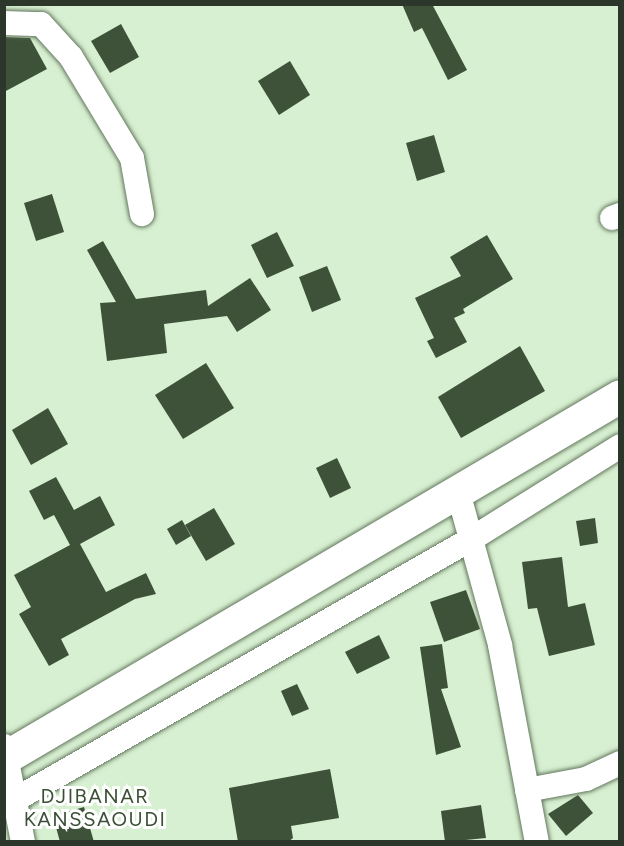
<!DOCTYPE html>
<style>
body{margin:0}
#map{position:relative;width:624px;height:846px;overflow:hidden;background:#d8f0d2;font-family:Figtree,sans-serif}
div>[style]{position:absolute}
.building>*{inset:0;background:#3e5239}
.roads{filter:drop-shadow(0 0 2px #62775d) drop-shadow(0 0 2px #62775d)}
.street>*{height:24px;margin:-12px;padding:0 12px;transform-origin:12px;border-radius:12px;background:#fff}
.secondary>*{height:33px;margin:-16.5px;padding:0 16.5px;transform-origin:16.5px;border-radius:16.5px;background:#fff}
span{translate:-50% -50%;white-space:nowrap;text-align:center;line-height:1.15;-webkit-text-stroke:6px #fff;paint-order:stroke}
.neighbourhood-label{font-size:20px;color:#3b4f36;letter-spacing:1.5px}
.frame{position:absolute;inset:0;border:6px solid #2c362a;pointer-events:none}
</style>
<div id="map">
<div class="building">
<i style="clip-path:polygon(402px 4px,432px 4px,467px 70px,448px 80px,422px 28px,414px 32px)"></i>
<i style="clip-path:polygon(121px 24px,139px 57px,110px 73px,91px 41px)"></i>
<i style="clip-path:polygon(4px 37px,30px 38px,47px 69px,4px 92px)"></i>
<i style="clip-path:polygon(290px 61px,310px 95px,279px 115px,258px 81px)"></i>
<i style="clip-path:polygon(434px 135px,445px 172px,417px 181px,406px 143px)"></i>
<i style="clip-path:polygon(52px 194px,64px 232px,36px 241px,24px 203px)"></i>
<i style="clip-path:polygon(277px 232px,294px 266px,267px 278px,251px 245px)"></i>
<i style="clip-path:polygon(487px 235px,513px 279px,463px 309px,465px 313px,454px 318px,467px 342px,436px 358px,427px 341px,434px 338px,415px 298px,461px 276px,450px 257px)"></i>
<i style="clip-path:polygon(103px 241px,136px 299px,206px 290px,208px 306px,250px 278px,271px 310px,237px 332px,227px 316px,164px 324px,167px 353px,107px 361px,100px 303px,116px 302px,87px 250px)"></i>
<i style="clip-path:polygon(327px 266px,341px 300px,312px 312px,299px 277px)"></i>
<i style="clip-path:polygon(520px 346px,545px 391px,461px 438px,438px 397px)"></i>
<i style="clip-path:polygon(206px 363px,234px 408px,183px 439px,155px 395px)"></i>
<i style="clip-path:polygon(48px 408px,68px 444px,31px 465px,12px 430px)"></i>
<i style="clip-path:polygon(337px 458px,351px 488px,330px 498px,316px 468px)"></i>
<i style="clip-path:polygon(56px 477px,74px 510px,100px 496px,115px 525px,80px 544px,106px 592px,146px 573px,156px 594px,135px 599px,61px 639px,69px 655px,49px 666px,19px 614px,31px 607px,14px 575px,70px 545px,54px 515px,44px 520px,29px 491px)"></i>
<i style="clip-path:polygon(214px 508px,235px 544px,206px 561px,185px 525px)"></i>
<i style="clip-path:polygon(595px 518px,598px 543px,580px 546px,576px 521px)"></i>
<i style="clip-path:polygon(182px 520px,191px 536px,176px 545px,167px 529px)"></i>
<i style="clip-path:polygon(562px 557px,568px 607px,585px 603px,595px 645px,549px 656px,537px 608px,528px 609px,522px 562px)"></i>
<i style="clip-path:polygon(466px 590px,480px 629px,444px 642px,430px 602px)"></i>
<i style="clip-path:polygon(379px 635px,390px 658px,357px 674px,345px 652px)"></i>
<i style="clip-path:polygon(442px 644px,448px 688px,441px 689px,461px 747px,436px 755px,420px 647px)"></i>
<i style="clip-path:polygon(297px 684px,309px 709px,292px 716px,281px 691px)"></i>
<i style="clip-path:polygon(330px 769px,339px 818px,291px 826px,293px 838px,288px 842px,238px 842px,229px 788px)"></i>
<i style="clip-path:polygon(578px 795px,593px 813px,566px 836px,548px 814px)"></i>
<i style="clip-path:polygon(481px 805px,486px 838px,445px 842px,441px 811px)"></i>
<i style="clip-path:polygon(84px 807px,94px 842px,60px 842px,53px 816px)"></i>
</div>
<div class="roads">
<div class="street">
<i style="left:4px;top:23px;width:37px;rotate:2deg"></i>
<i style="left:41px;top:24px;width:45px;rotate:47.7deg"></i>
<i style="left:71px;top:57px;width:118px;rotate:58.9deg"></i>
<i style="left:132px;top:158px;width:57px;rotate:79.9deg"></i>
<i style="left:612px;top:218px;width:9px;rotate:-21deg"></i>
<i style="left:458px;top:492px;width:159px;rotate:74.6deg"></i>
<i style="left:500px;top:645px;width:200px;rotate:79.4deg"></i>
<i style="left:4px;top:746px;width:98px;rotate:78.8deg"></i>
<i style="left:527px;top:790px;width:60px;rotate:-10.6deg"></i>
<i style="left:586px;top:779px;width:38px;rotate:-25deg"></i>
<i style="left:4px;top:806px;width:540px;rotate:-29.74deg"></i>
<i style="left:473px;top:538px;width:173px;rotate:-32deg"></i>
</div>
<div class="secondary">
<i style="left:4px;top:758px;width:714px;rotate:-30.44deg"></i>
</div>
</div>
<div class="neighbourhood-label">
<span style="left:95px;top:808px">DJIBANAR<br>KANSSAOUDI</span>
</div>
<div class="frame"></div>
</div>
